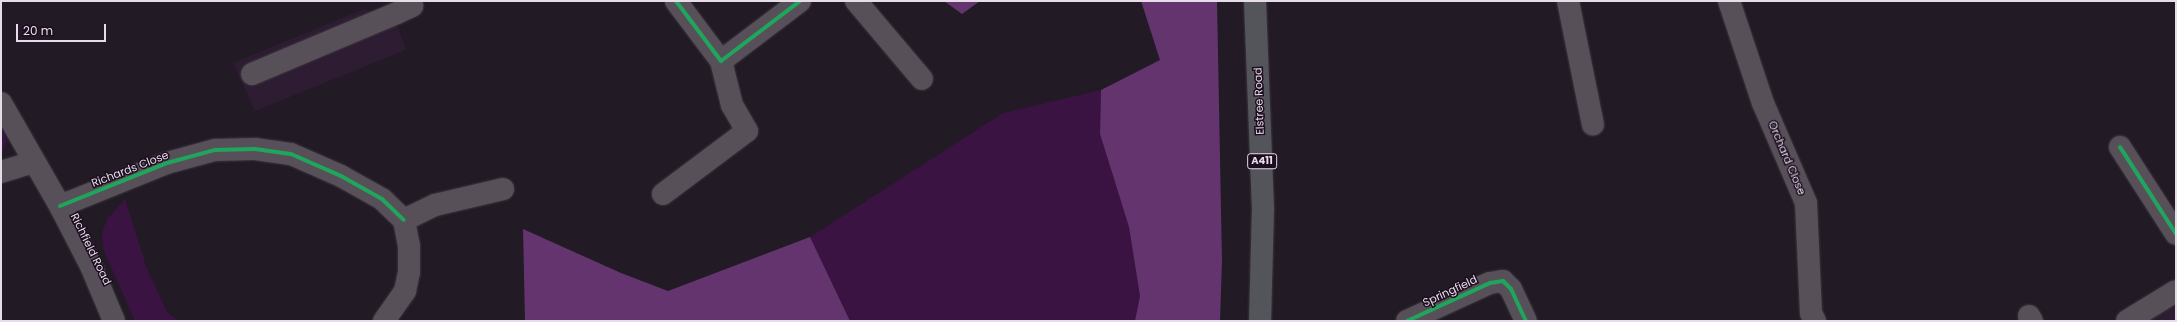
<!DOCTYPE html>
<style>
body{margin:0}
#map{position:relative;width:2177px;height:322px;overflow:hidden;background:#221a25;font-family:Poppins,sans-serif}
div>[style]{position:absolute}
.built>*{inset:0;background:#2e1c32}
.green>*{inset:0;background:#3a1342}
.forest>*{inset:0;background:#64346f}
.roads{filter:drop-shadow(0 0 1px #3b353d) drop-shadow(0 0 1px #3b353d)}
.minor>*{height:22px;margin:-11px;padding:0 11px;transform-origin:11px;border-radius:11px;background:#575059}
.major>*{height:22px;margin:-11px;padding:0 11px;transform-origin:11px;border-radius:11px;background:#53555b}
.cycleway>*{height:4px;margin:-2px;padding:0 2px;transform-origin:2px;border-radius:2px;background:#20a55d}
span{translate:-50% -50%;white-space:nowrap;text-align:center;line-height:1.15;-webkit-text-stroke:3px #1c0d1f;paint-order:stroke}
.shield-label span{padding:1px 3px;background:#1c0d1f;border:1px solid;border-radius:3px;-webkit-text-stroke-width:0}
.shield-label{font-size:10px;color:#e7dce9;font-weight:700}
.street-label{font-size:11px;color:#e7dce9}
.frame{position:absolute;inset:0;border:2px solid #e7dce9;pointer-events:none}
.scale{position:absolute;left:16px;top:24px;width:90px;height:18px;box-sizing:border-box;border:2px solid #e7dce9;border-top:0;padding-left:5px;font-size:12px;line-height:14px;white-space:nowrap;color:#e7dce9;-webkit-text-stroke:3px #1c0d1f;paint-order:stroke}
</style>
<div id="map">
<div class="built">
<i style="clip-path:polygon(390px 5px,406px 50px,255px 111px,233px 63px,364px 9px,374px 12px)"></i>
<i style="clip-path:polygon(2176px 299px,2176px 321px,2142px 321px)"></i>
</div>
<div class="green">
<i style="clip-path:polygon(1101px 90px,1100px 134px,1129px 227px,1140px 296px,1135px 321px,850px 321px,810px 237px,1003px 113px)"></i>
<i style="clip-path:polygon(1px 126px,7px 141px,1px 155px)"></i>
<i style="clip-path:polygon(125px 199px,147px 269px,167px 312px,179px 321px,135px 321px,103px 249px,102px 233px,107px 219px)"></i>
</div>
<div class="forest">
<i style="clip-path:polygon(944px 1px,980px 1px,962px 14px)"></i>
<i style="clip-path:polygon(1141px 1px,1217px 1px,1222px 261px,1220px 321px,1135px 321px,1140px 296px,1129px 227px,1100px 134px,1101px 90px,1160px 60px)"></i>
<i style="clip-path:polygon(523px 229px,621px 273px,668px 291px,810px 237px,850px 321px,525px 321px)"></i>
</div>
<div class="roads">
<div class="minor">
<i style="left:856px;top:1px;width:102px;rotate:49.8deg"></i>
<i style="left:1568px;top:1px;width:126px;rotate:78.6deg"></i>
<i style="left:1729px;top:1px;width:108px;rotate:71.6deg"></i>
<i style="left:1763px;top:103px;width:109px;rotate:66.7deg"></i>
<i style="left:1806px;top:203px;width:110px;rotate:87.4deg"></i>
<i style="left:1811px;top:313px;width:9px;rotate:63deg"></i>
<i style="left:721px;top:61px;width:99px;rotate:-37.2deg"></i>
<i style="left:252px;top:74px;width:157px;rotate:-22.8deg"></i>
<i style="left:397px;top:13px;width:17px;rotate:-25deg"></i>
<i style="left:412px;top:6px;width:5px;rotate:-112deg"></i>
<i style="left:1px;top:103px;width:119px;rotate:60.2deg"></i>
<i style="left:60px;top:206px;width:68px;rotate:62.7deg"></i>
<i style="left:91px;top:266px;width:60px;rotate:67.3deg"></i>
<i style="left:2120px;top:147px;width:103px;rotate:57.2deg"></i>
<i style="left:1px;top:172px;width:34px;rotate:-17deg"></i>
<i style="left:663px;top:194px;width:105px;rotate:-36.9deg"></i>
<i style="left:747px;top:131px;width:30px;rotate:-120deg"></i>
<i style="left:732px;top:105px;width:45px;rotate:-104deg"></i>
<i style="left:721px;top:61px;width:75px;rotate:-126.9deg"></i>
<i style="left:60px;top:206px;width:115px;rotate:-21.9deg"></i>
<i style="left:167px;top:163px;width:50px;rotate:-15.2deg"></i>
<i style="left:215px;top:150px;width:40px;rotate:-1.4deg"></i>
<i style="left:255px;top:149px;width:36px;rotate:8deg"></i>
<i style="left:291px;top:154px;width:55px;rotate:23.7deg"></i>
<i style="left:341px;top:176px;width:47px;rotate:29.3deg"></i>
<i style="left:382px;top:199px;width:30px;rotate:44deg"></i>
<i style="left:404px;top:220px;width:34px;rotate:-26deg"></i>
<i style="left:435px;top:205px;width:70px;rotate:-13.2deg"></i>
<i style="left:2029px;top:316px;width:6px;rotate:59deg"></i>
<i style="left:384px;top:321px;width:37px;rotate:-55deg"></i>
<i style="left:405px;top:291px;width:19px;rotate:-78deg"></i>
<i style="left:409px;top:272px;width:26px;rotate:-90deg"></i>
<i style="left:409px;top:246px;width:26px;rotate:-101deg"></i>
<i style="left:1407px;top:321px;width:91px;rotate:-24.6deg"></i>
<i style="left:1490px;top:283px;width:13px;rotate:-9deg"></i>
<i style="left:1503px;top:281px;width:11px;rotate:45deg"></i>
<i style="left:1511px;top:289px;width:35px;rotate:65deg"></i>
<i style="left:2127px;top:321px;width:57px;rotate:-31.5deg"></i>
</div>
<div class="major">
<i style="left:1255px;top:1px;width:207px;rotate:87.8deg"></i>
<i style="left:1263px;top:208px;width:113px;rotate:91.5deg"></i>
</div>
</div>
<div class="cycleway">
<i style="left:676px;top:1px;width:75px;rotate:53.1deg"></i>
<i style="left:721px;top:61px;width:99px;rotate:-37.2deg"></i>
<i style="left:2120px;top:147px;width:103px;rotate:57.2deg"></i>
<i style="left:60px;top:206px;width:115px;rotate:-21.9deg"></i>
<i style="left:167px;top:163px;width:50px;rotate:-15.2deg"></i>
<i style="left:215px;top:150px;width:40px;rotate:-1.4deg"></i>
<i style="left:255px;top:149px;width:36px;rotate:8deg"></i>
<i style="left:291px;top:154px;width:55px;rotate:23.7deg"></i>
<i style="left:341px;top:176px;width:47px;rotate:29.3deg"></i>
<i style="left:382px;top:199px;width:30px;rotate:44deg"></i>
<i style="left:1407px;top:321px;width:91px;rotate:-24.6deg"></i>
<i style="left:1490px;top:283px;width:13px;rotate:-9deg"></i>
<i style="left:1503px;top:281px;width:11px;rotate:45deg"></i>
<i style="left:1511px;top:289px;width:35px;rotate:65deg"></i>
</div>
<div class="shield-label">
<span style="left:1262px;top:161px">A411</span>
</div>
<div class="street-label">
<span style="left:1259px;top:101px;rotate:-92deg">Elstree Road</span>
<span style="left:1787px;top:158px;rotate:67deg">Orchard Close</span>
<span style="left:130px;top:169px;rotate:-21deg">Richards Close</span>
<span style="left:91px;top:249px;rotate:64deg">Richfield Road</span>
<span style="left:1450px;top:291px;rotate:-25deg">Springfield</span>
</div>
<div class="frame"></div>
<div class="scale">20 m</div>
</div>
